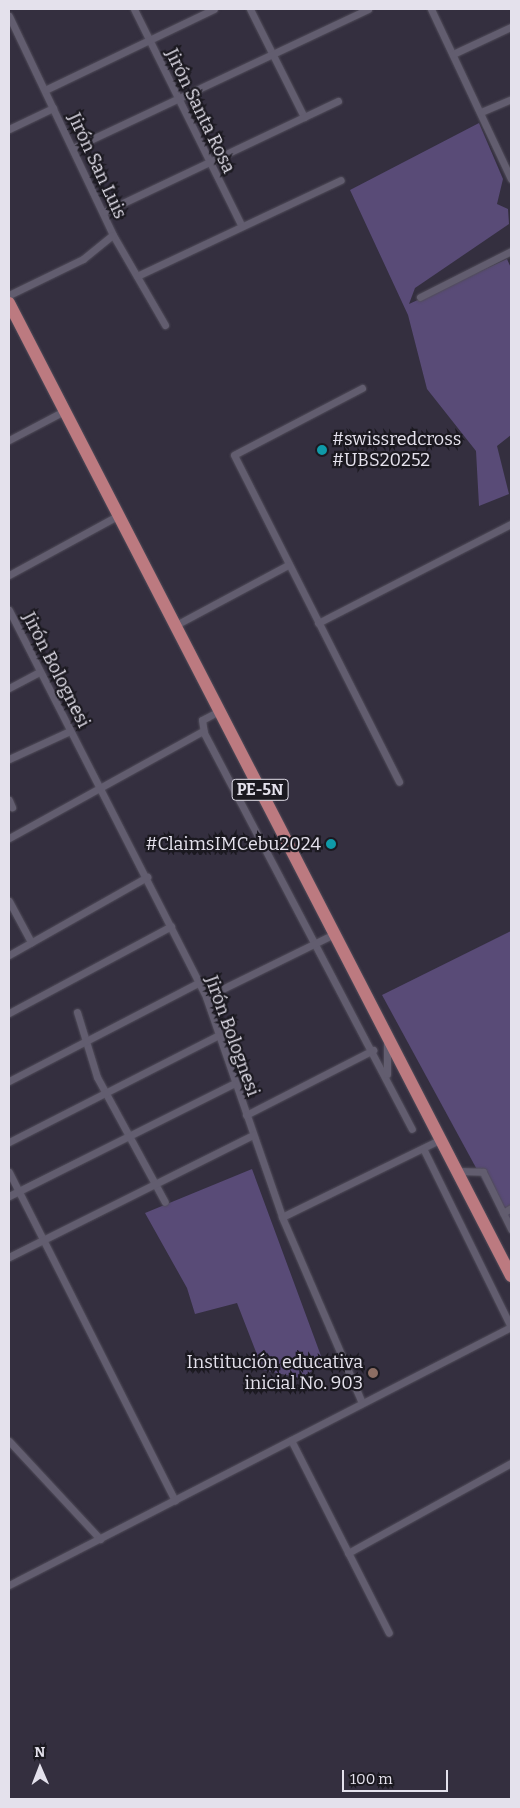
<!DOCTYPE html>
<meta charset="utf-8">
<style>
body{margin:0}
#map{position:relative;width:520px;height:1808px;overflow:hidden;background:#342f3f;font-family:Bitter,serif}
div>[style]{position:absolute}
.green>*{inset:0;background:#594b77}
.roads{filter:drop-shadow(0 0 1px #504c59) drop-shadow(0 0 1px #504c59)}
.minor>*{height:7px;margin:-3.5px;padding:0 3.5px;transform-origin:3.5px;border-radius:3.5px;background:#625d6f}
.trunk>*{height:12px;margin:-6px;padding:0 6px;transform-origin:6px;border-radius:6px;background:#bc7a80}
.dots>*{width:14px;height:14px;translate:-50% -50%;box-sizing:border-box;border:2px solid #1b1920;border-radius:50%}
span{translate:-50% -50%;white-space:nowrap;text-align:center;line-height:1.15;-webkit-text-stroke:4.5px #1b1920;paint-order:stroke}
.shield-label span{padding:1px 4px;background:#1b1920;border:1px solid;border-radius:4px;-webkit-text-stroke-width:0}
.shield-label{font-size:16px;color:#e4e1ec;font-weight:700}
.street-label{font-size:18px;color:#e4e1ec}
.poi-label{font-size:18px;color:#e4e1ec}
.left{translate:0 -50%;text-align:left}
.right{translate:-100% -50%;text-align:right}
.frame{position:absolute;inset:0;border:10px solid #e4e1ec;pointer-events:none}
.north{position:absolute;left:15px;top:1743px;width:50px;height:50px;-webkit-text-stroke:4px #1b1920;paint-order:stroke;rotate:359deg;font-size:14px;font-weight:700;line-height:20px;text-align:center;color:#e4e1ec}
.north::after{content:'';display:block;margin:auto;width:18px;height:22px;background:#e4e1ec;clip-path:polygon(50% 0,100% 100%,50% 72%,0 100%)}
.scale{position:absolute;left:342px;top:1770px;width:106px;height:22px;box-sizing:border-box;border:2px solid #e4e1ec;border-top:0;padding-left:6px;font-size:15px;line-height:18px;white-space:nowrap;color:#e4e1ec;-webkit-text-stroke:4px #1b1920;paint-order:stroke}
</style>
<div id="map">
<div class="green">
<i style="clip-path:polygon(479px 123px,503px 179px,497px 204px,508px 209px,509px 224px,415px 288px,409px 304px,507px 259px,511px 268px,511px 435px,497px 446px,509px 494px,479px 506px,476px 451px,427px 389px,408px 315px,350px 190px)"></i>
<i style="clip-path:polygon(511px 931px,511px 1232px,382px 995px)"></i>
<i style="clip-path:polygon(252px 1169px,324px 1364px,300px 1378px,263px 1370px,237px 1303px,195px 1314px,187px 1288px,145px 1213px)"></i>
</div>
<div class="roads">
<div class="minor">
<i style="left:134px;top:9px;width:241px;rotate:63.6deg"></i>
<i style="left:250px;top:9px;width:121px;rotate:63.4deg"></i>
<i style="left:431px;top:9px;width:188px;rotate:64.8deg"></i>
<i style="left:9px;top:16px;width:242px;rotate:64.6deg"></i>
<i style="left:113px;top:235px;width:104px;rotate:60deg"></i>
<i style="left:453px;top:54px;width:64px;rotate:-25deg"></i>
<i style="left:45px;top:90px;width:187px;rotate:-25.6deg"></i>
<i style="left:481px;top:112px;width:33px;rotate:-23deg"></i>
<i style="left:9px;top:129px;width:49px;rotate:-25.5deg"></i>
<i style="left:73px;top:148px;width:326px;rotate:-25.2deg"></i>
<i style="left:104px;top:212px;width:259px;rotate:-25.4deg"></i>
<i style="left:137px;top:276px;width:225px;rotate:-25.2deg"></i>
<i style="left:9px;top:295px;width:82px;rotate:-25.9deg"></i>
<i style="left:83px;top:259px;width:38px;rotate:-39deg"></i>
<i style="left:420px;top:297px;width:102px;rotate:-26.8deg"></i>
<i style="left:362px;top:388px;width:144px;rotate:152.4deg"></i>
<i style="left:234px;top:455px;width:366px;rotate:63.2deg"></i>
<i style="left:9px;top:440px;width:62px;rotate:-27.8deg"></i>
<i style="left:9px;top:575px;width:123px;rotate:-28.6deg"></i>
<i style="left:9px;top:610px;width:434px;rotate:63deg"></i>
<i style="left:206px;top:997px;width:233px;rotate:70.9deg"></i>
<i style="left:282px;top:1217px;width:202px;rotate:66.7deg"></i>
<i style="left:318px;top:623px;width:217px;rotate:-27.2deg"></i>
<i style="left:174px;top:626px;width:129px;rotate:-28.2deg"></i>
<i style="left:9px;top:688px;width:34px;rotate:-28deg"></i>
<i style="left:219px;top:711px;width:19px;rotate:152deg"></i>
<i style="left:202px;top:720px;width:13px;rotate:81deg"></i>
<i style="left:204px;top:733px;width:447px;rotate:62.3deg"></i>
<i style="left:9px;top:759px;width:67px;rotate:-24.7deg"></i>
<i style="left:9px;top:800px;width:8px;rotate:67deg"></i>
<i style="left:9px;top:838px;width:222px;rotate:-28.9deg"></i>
<i style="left:9px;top:901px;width:47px;rotate:61.8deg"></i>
<i style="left:9px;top:955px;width:159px;rotate:-29.5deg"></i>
<i style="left:206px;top:997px;width:143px;rotate:-26.2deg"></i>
<i style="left:77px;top:1012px;width:68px;rotate:72.9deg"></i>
<i style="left:97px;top:1077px;width:142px;rotate:61.5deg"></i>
<i style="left:9px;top:1013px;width:184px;rotate:-28.2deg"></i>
<i style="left:387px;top:1074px;width:32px;rotate:-90deg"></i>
<i style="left:9px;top:1081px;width:213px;rotate:-27.4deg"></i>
<i style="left:246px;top:1115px;width:143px;rotate:-27.1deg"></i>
<i style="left:9px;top:1142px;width:233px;rotate:-27deg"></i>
<i style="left:458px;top:1171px;width:25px;rotate:2deg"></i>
<i style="left:483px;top:1172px;width:64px;rotate:63.8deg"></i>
<i style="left:9px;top:1172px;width:368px;rotate:63.2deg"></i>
<i style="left:9px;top:1196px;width:250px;rotate:-26.6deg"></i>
<i style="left:503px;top:1213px;width:9px;rotate:-32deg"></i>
<i style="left:282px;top:1217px;width:177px;rotate:-26.1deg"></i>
<i style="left:9px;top:1257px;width:273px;rotate:-26.6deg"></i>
<i style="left:291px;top:1440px;width:216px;rotate:63.1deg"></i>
<i style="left:9px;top:1441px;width:134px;rotate:47.1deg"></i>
<i style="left:348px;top:1553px;width:186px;rotate:-28.9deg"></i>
<i style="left:9px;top:1585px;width:564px;rotate:-27.2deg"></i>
<i style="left:511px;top:1327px;width:197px;rotate:-116.2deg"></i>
</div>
<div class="trunk">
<i style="left:9px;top:303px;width:1095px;rotate:62.71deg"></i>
</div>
</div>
<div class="dots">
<i style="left:322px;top:450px;background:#0f9aa8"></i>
<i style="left:331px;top:844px;background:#0f9aa8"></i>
<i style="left:373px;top:1373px;background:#8d6e63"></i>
</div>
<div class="shield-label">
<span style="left:260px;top:790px">PE-5N</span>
</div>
<div class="street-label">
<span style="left:200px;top:111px;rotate:64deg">Jirón Santa Rosa</span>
<span style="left:97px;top:166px;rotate:65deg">Jirón San Luis</span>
<span style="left:56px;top:670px;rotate:63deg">Jirón Bolognesi</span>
<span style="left:232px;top:1036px;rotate:70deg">Jirón Bolognesi</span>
</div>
<div class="poi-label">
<span class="left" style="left:332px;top:450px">#swissredcross<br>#UBS20252</span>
<span class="right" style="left:321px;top:844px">#ClaimsIMCebu2024</span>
<span class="right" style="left:363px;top:1373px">Institución educativa<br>inicial No. 903</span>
</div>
<div class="frame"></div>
<div class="north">N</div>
<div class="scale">100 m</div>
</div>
